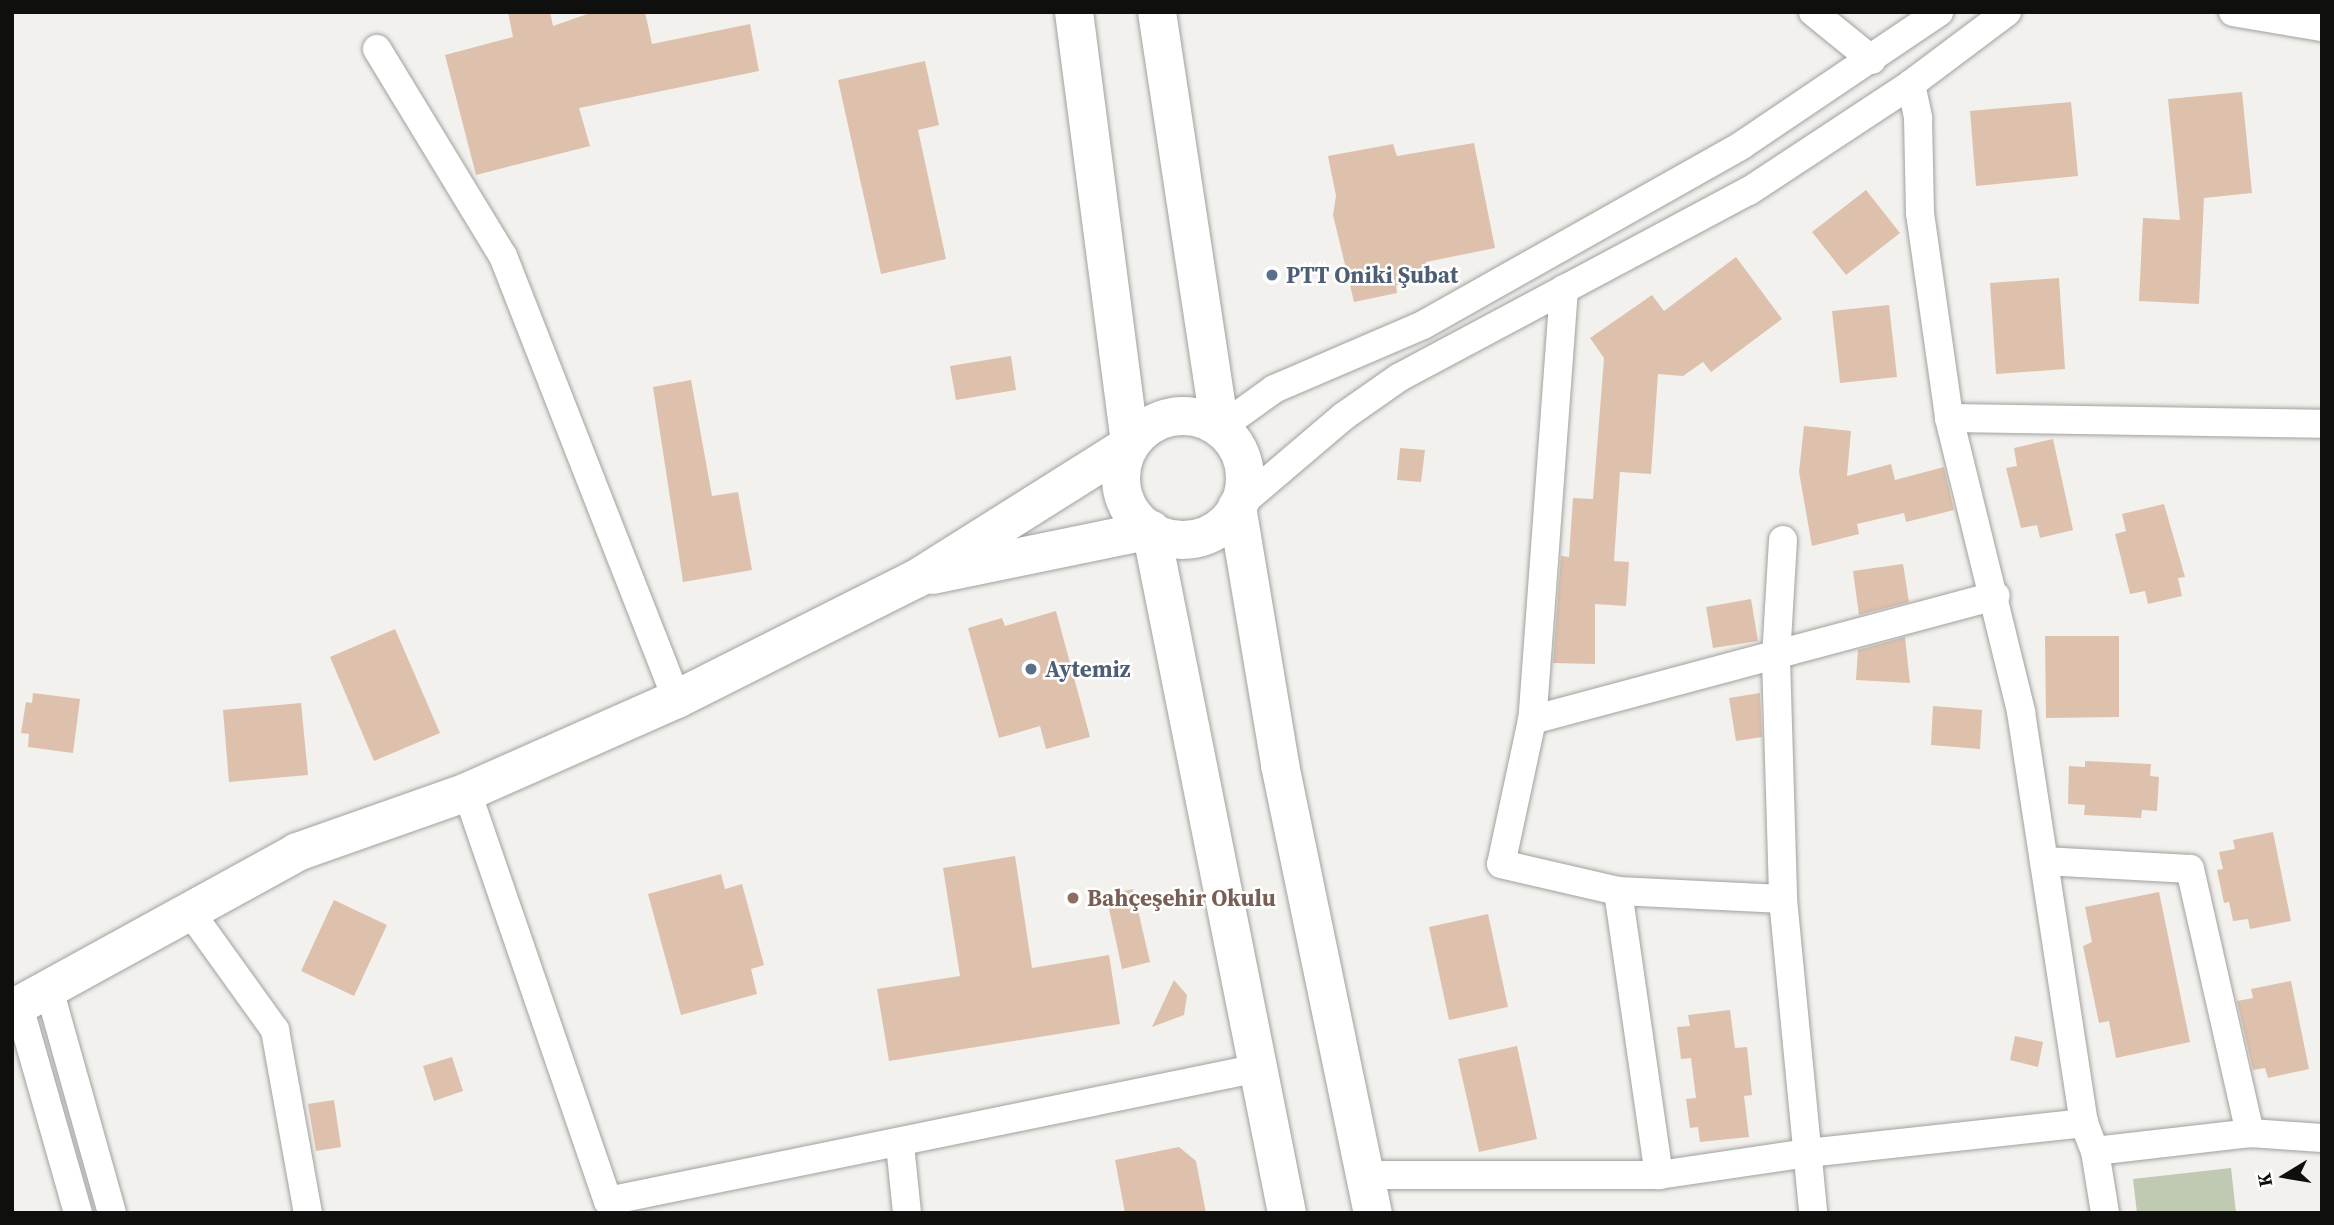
<!DOCTYPE html>
<meta charset="utf-8">
<style>
body{margin:0}
#map{position:relative;width:2334px;height:1225px;overflow:hidden;background:#f2f1ee;font-family:"Source Serif 4",serif}
div>[style]{position:absolute}
.green>*{inset:0;background:#c0c9b1}
.building>*{inset:0;background:#ddc1ac}
.roads{filter:drop-shadow(0 0 2px #a1a19e) drop-shadow(0 0 2px #a1a19e)}
.street>*{height:28px;margin:-14px;padding:0 14px;transform-origin:14px;border-radius:14px;background:#fff}
.secondary>*{height:38px;margin:-19px;padding:0 19px;transform-origin:19px;border-radius:19px;background:#fff}
.primary>*{height:38px;margin:-19px;padding:0 19px;transform-origin:19px;border-radius:19px;background:#fff}
.primary>.ring{margin:-19px;padding:0;box-sizing:content-box;background:none;border:38px solid #fff;border-radius:50%}
.dots>*{width:19px;height:19px;translate:-50% -50%;box-sizing:border-box;border:4px solid #fff;border-radius:50%}
span{translate:-50% -50%;white-space:nowrap;text-align:center;line-height:1.15;-webkit-text-stroke:5px #fff;paint-order:stroke}
.service-label{font-size:23px;color:#4e5e75;font-weight:700}
.left{translate:0 -50%;text-align:left}
.education-label{font-size:23px;color:#785e54;font-weight:700}
.frame{position:absolute;inset:0;border:14px solid #0f0f0e;pointer-events:none}
.north{position:absolute;left:2250px;top:1141px;width:70px;height:70px;-webkit-text-stroke:5px #fff;paint-order:stroke;rotate:259deg;font-size:19px;font-weight:700;line-height:28px;text-align:center;color:#0f0f0e}
.north::after{content:'';display:block;margin:auto;width:24px;height:32px;background:#0f0f0e;clip-path:polygon(50% 0,100% 100%,50% 72%,0 100%)}
</style>
<div id="map">
<div class="green">
<i style="clip-path:polygon(2231px 1168px,2236px 1213px,2137px 1213px,2133px 1179px)"></i>
</div>
<div class="building">
<i style="clip-path:polygon(508px 12px,550px 12px,553px 26px,593px 12px,645px 12px,652px 44px,750px 24px,759px 71px,579px 108px,590px 146px,476px 175px,445px 55px,513px 37px)"></i>
<i style="clip-path:polygon(925px 61px,939px 125px,918px 130px,946px 259px,881px 274px,838px 80px)"></i>
<i style="clip-path:polygon(2242px 92px,2252px 193px,2204px 198px,2199px 304px,2139px 301px,2143px 218px,2180px 220px,2168px 99px)"></i>
<i style="clip-path:polygon(2071px 102px,2078px 176px,1976px 186px,1970px 111px)"></i>
<i style="clip-path:polygon(1474px 143px,1495px 248px,1426px 262px,1427px 271px,1414px 273px,1415px 283px,1396px 285px,1397px 293px,1354px 302px,1333px 215px,1336px 196px,1328px 156px,1393px 144px,1397px 156px)"></i>
<i style="clip-path:polygon(1866px 190px,1900px 233px,1846px 275px,1812px 232px)"></i>
<i style="clip-path:polygon(1736px 257px,1782px 319px,1711px 372px,1703px 362px,1683px 376px,1658px 374px,1651px 474px,1620px 472px,1614px 561px,1629px 562px,1626px 606px,1595px 604px,1595px 664px,1553px 663px,1561px 556px,1569px 557px,1573px 498px,1593px 499px,1604px 358px,1590px 338px,1652px 295px,1664px 311px)"></i>
<i style="clip-path:polygon(2059px 278px,2065px 369px,1996px 374px,1990px 283px)"></i>
<i style="clip-path:polygon(1889px 305px,1897px 377px,1840px 383px,1832px 311px)"></i>
<i style="clip-path:polygon(1011px 356px,1016px 390px,956px 400px,950px 366px)"></i>
<i style="clip-path:polygon(691px 380px,712px 496px,738px 492px,752px 570px,683px 582px,653px 387px)"></i>
<i style="clip-path:polygon(1804px 426px,1851px 431px,1847px 476px,1891px 464px,1895px 480px,1944px 467px,1954px 510px,1906px 522px,1904px 513px,1857px 524px,1859px 534px,1812px 546px,1799px 472px)"></i>
<i style="clip-path:polygon(2053px 439px,2073px 530px,2040px 538px,2037px 525px,2021px 528px,2006px 468px,2017px 466px,2014px 448px)"></i>
<i style="clip-path:polygon(1400px 448px,1425px 450px,1421px 482px,1397px 480px)"></i>
<i style="clip-path:polygon(2164px 504px,2185px 577px,2178px 578px,2182px 596px,2148px 604px,2145px 591px,2130px 594px,2115px 534px,2126px 531px,2122px 514px)"></i>
<i style="clip-path:polygon(1903px 564px,1909px 602px,1859px 615px,1853px 571px)"></i>
<i style="clip-path:polygon(1751px 599px,1758px 641px,1713px 648px,1706px 607px)"></i>
<i style="clip-path:polygon(1056px 611px,1090px 737px,1046px 749px,1040px 726px,999px 738px,968px 628px,1002px 618px,1005px 626px)"></i>
<i style="clip-path:polygon(395px 629px,440px 733px,374px 761px,330px 657px)"></i>
<i style="clip-path:polygon(2045px 636px,2119px 636px,2119px 717px,2046px 718px)"></i>
<i style="clip-path:polygon(1905px 637px,1910px 683px,1856px 680px,1858px 650px)"></i>
<i style="clip-path:polygon(33px 693px,80px 699px,73px 753px,28px 747px,29px 734px,21px 733px,26px 702px,32px 703px)"></i>
<i style="clip-path:polygon(1760px 693px,1762px 737px,1736px 741px,1729px 698px)"></i>
<i style="clip-path:polygon(301px 703px,308px 775px,229px 782px,223px 710px)"></i>
<i style="clip-path:polygon(1933px 706px,1982px 710px,1980px 749px,1931px 745px)"></i>
<i style="clip-path:polygon(2085px 761px,2151px 764px,2150px 776px,2159px 777px,2157px 811px,2142px 810px,2141px 818px,2084px 815px,2085px 805px,2068px 804px,2069px 766px,2085px 767px)"></i>
<i style="clip-path:polygon(2273px 832px,2291px 921px,2250px 929px,2248px 919px,2233px 921px,2229px 902px,2224px 903px,2217px 870px,2223px 869px,2219px 852px,2235px 849px,2233px 840px)"></i>
<i style="clip-path:polygon(1015px 856px,1032px 968px,1109px 955px,1120px 1024px,889px 1061px,877px 989px,960px 976px,943px 868px)"></i>
<i style="clip-path:polygon(721px 874px,725px 889px,742px 884px,764px 965px,751px 969px,757px 994px,681px 1015px,648px 894px)"></i>
<i style="clip-path:polygon(1133px 889px,1150px 962px,1122px 969px,1106px 895px)"></i>
<i style="clip-path:polygon(2159px 892px,2190px 1042px,2116px 1058px,2109px 1021px,2099px 1023px,2083px 946px,2092px 942px,2085px 907px)"></i>
<i style="clip-path:polygon(334px 900px,387px 925px,354px 996px,301px 971px)"></i>
<i style="clip-path:polygon(1488px 914px,1508px 1007px,1449px 1020px,1429px 927px)"></i>
<i style="clip-path:polygon(1174px 980px,1187px 995px,1184px 1015px,1152px 1027px)"></i>
<i style="clip-path:polygon(2291px 981px,2309px 1069px,2268px 1078px,2265px 1068px,2253px 1070px,2237px 1001px,2253px 998px,2251px 989px)"></i>
<i style="clip-path:polygon(1730px 1010px,1735px 1048px,1747px 1047px,1752px 1095px,1744px 1096px,1749px 1137px,1700px 1142px,1698px 1127px,1690px 1128px,1686px 1099px,1696px 1098px,1691px 1058px,1681px 1059px,1677px 1027px,1690px 1026px,1688px 1015px)"></i>
<i style="clip-path:polygon(2015px 1036px,2043px 1042px,2038px 1067px,2010px 1060px)"></i>
<i style="clip-path:polygon(1517px 1046px,1537px 1139px,1479px 1152px,1458px 1059px)"></i>
<i style="clip-path:polygon(452px 1057px,463px 1091px,434px 1101px,423px 1066px)"></i>
<i style="clip-path:polygon(334px 1100px,341px 1147px,316px 1151px,308px 1104px)"></i>
<i style="clip-path:polygon(1179px 1147px,1196px 1161px,1206px 1213px,1125px 1213px,1115px 1160px)"></i>
</div>
<div class="roads">
<div class="street">
<i style="left:1813px;top:12px;width:76px;rotate:39.1deg"></i>
<i style="left:2233px;top:12px;width:90px;rotate:9.6deg"></i>
<i style="left:377px;top:49px;width:242px;rotate:58.7deg"></i>
<i style="left:503px;top:256px;width:476px;rotate:68.6deg"></i>
<i style="left:1911px;top:84px;width:35px;rotate:78deg"></i>
<i style="left:1918px;top:118px;width:95px;rotate:88.8deg"></i>
<i style="left:1920px;top:213px;width:207px;rotate:81.9deg"></i>
<i style="left:1949px;top:418px;width:303px;rotate:76.2deg"></i>
<i style="left:2021px;top:712px;width:416px;rotate:81.3deg"></i>
<i style="left:2084px;top:1123px;width:30px;rotate:69deg"></i>
<i style="left:2095px;top:1151px;width:63px;rotate:80.8deg"></i>
<i style="left:1564px;top:289px;width:432px;rotate:94.2deg"></i>
<i style="left:1532px;top:720px;width:147px;rotate:102.1deg"></i>
<i style="left:1501px;top:864px;width:120px;rotate:13deg"></i>
<i style="left:1618px;top:891px;width:165px;rotate:2.8deg"></i>
<i style="left:1949px;top:418px;width:373px;rotate:0.9deg"></i>
<i style="left:1220px;top:428px;width:67px;rotate:-35.8deg"></i>
<i style="left:1274px;top:389px;width:162px;rotate:-23.2deg"></i>
<i style="left:1423px;top:325px;width:366px;rotate:-29.4deg"></i>
<i style="left:1742px;top:145px;width:238px;rotate:-34deg"></i>
<i style="left:1237px;top:507px;width:140px;rotate:-40.4deg"></i>
<i style="left:1344px;top:416px;width:68px;rotate:-34.9deg"></i>
<i style="left:1400px;top:377px;width:395px;rotate:-28.1deg"></i>
<i style="left:1749px;top:191px;width:194px;rotate:-33.4deg"></i>
<i style="left:1911px;top:84px;width:120px;rotate:-36.9deg"></i>
<i style="left:1783px;top:540px;width:118px;rotate:93.4deg"></i>
<i style="left:1776px;top:658px;width:241px;rotate:88.3deg"></i>
<i style="left:1783px;top:899px;width:315px;rotate:84.5deg"></i>
<i style="left:1532px;top:720px;width:480px;rotate:-15deg"></i>
<i style="left:467px;top:792px;width:433px;rotate:71deg"></i>
<i style="left:608px;top:1201px;width:664px;rotate:-11.55deg"></i>
<i style="left:2044px;top:861px;width:146px;rotate:3.1deg"></i>
<i style="left:2190px;top:869px;width:271px;rotate:77.2deg"></i>
<i style="left:1618px;top:891px;width:287px;rotate:81.8deg"></i>
<i style="left:191px;top:913px;width:144px;rotate:54.3deg"></i>
<i style="left:275px;top:1030px;width:186px;rotate:79.8deg"></i>
<i style="left:49px;top:989px;width:233px;rotate:74.3deg"></i>
<i style="left:19px;top:1006px;width:215px;rotate:74.1deg"></i>
<i style="left:900px;top:1145px;width:68px;rotate:84.1deg"></i>
<i style="left:2095px;top:1151px;width:156px;rotate:-6.6deg"></i>
<i style="left:2250px;top:1133px;width:72px;rotate:4deg"></i>
<i style="left:1366px;top:1175px;width:293px"></i>
<i style="left:1659px;top:1175px;width:151px;rotate:-8.4deg"></i>
<i style="left:1808px;top:1153px;width:278px;rotate:-6.2deg"></i>
</div>
<div class="secondary">
<i style="left:932px;top:575px;width:224px;rotate:-11.6deg"></i>
<i style="left:12px;top:1009px;width:325px;rotate:-28.8deg"></i>
<i style="left:297px;top:852px;width:180px;rotate:-19.4deg"></i>
<i style="left:467px;top:792px;width:230px;rotate:-23.9deg"></i>
<i style="left:677px;top:699px;width:267px;rotate:-26.7deg"></i>
<i style="left:916px;top:579px;width:253px;rotate:-32.2deg"></i>
</div>
<div class="primary">
<i style="left:1074px;top:12px;width:436px;rotate:82.6deg"></i>
<i style="left:1157px;top:12px;width:421px;rotate:81.4deg"></i>
<i class="ring" style="left:1121px;top:416px;width:86px;height:86px"></i>
<i style="left:1237px;top:507px;width:262px;rotate:80.5deg"></i>
<i style="left:1280px;top:765px;width:458px;rotate:78.3deg"></i>
<i style="left:1151px;top:530px;width:696px;rotate:78.74deg"></i>
</div>
</div>
<div class="dots">
<i style="left:1272px;top:275px;background:#5c6f8a"></i>
<i style="left:1031px;top:669px;background:#5c6f8a"></i>
<i style="left:1073px;top:898px;background:#8d6e63"></i>
</div>
<div class="service-label">
<span class="left" style="left:1286px;top:275px">PTT Oniki Şubat</span>
<span class="left" style="left:1045px;top:669px">Aytemiz</span>
</div>
<div class="education-label">
<span class="left" style="left:1087px;top:898px">Bahçeşehir Okulu</span>
</div>
<div class="frame"></div>
<div class="north">K</div>
</div>
